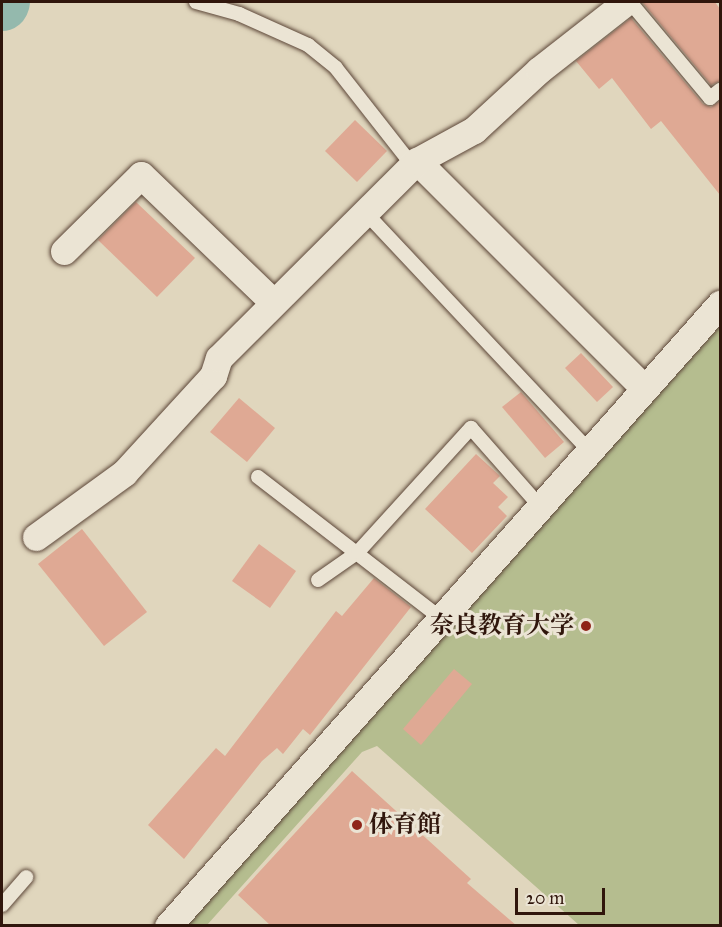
<!DOCTYPE html>
<meta charset="utf-8">
<style>
body{margin:0}
#map{position:relative;width:722px;height:927px;overflow:hidden;background:#e0d6bd;font-family:"IM FELL Great Primer","Noto Serif JP",serif}
div>[style]{position:absolute}
.green>*{inset:0;background:#b5bd8f}
.river>*{height:54px;margin:-27px;padding:0 27px;transform-origin:27px;border-radius:27px;background:#94b9ad}
.building>*{inset:0;background:#dfa994}
.roads{filter:drop-shadow(0 0 2px #5c4638) drop-shadow(0 0 2px #5c4638)}
.service>*{height:14px;margin:-7px;padding:0 7px;transform-origin:7px;border-radius:7px;background:#ebe4d4}
.minor>*{height:27px;margin:-13.5px;padding:0 13.5px;transform-origin:13.5px;border-radius:13.5px;background:#ebe4d4}
.dots>*{width:16px;height:16px;translate:-50% -50%;box-sizing:border-box;border:3px solid #ebe4d4;border-radius:50%}
span{translate:-50% -50%;white-space:nowrap;text-align:center;line-height:1.15;-webkit-text-stroke:6px #ebe4d4;paint-order:stroke}
.poi-label{font-size:24px;color:#30160c;font-weight:700}
.right{translate:-100% -50%;text-align:right}
.left{translate:0 -50%;text-align:left}
.frame{position:absolute;inset:0;border:3px solid #30160c;pointer-events:none}
.scale{position:absolute;left:515px;top:888px;width:90px;height:27px;box-sizing:border-box;border:3px solid #30160c;border-top:0;padding-left:8px;font-size:18px;line-height:21px;white-space:nowrap;color:#30160c;-webkit-text-stroke:4px #ebe4d4;paint-order:stroke}
</style>
<div id="map">
<div class="green">
<i style="clip-path:polygon(720px 326px,720px 925px,579px 925px,377px 746px,362px 752px,207px 925px,182px 926px)"></i>
</div>
<div class="river">
<i style="left:2px;top:4px;width:2px;rotate:-63deg"></i>
</div>
<div class="building">
<i style="clip-path:polygon(642px 2px,715px 2px,720px 9px,720px 81px,711px 85px)"></i>
<i style="clip-path:polygon(631px 18px,703px 104px,711px 107px,720px 101px,720px 195px,661px 121px,651px 129px,612px 78px,599px 89px,576px 61px)"></i>
<i style="clip-path:polygon(355px 120px,387px 151px,357px 182px,325px 151px)"></i>
<i style="clip-path:polygon(136px 202px,195px 258px,157px 297px,98px 240px)"></i>
<i style="clip-path:polygon(581px 353px,613px 387px,597px 402px,565px 368px)"></i>
<i style="clip-path:polygon(521px 392px,564px 442px,545px 458px,502px 407px)"></i>
<i style="clip-path:polygon(239px 398px,275px 428px,247px 462px,210px 432px)"></i>
<i style="clip-path:polygon(476px 454px,500px 476px,493px 483px,508px 497px,498px 507px,507px 516px,472px 553px,425px 509px)"></i>
<i style="clip-path:polygon(82px 529px,147px 612px,104px 646px,38px 564px)"></i>
<i style="clip-path:polygon(259px 544px,296px 571px,270px 608px,232px 581px)"></i>
<i style="clip-path:polygon(374px 578px,411px 607px,310px 735px,303px 729px,283px 754px,277px 748px,262px 761px,184px 859px,148px 825px,216px 748px,225px 756px,336px 611px,342px 616px)"></i>
<i style="clip-path:polygon(454px 669px,472px 684px,421px 745px,403px 729px)"></i>
<i style="clip-path:polygon(352px 771px,471px 879px,467px 883px,517px 926px,271px 926px,238px 895px)"></i>
</div>
<div class="roads">
<div class="service">
<i style="left:196px;top:2px;width:45px;rotate:15.6deg"></i>
<i style="left:239px;top:14px;width:76px;rotate:24.2deg"></i>
<i style="left:308px;top:45px;width:36px;rotate:39deg"></i>
<i style="left:336px;top:68px;width:123px;rotate:51.9deg"></i>
<i style="left:630px;top:2px;width:125px;rotate:50.2deg"></i>
<i style="left:710px;top:98px;width:13px;rotate:-39deg"></i>
<i style="left:364px;top:211px;width:329px;rotate:46.8deg"></i>
<i style="left:258px;top:477px;width:229px;rotate:37.7deg"></i>
<i style="left:318px;top:580px;width:49px;rotate:-35deg"></i>
<i style="left:358px;top:552px;width:168px;rotate:-47.7deg"></i>
<i style="left:471px;top:428px;width:103px;rotate:48.6deg"></i>
<i style="left:2px;top:905px;width:37px;rotate:-49deg"></i>
</div>
<div class="minor">
<i style="left:417px;top:161px;width:322px;rotate:45deg"></i>
<i style="left:64px;top:251px;width:108px;rotate:-44.6deg"></i>
<i style="left:141px;top:175px;width:183px;rotate:43.9deg"></i>
<i style="left:36px;top:537px;width:109px;rotate:-36deg"></i>
<i style="left:124px;top:473px;width:132px;rotate:-47.5deg"></i>
<i style="left:213px;top:376px;width:19px;rotate:-72deg"></i>
<i style="left:219px;top:358px;width:279px;rotate:-44.9deg"></i>
<i style="left:417px;top:161px;width:65px;rotate:-28.5deg"></i>
<i style="left:474px;top:130px;width:88px;rotate:-42.7deg"></i>
<i style="left:539px;top:70px;width:110px;rotate:-38deg"></i>
<i style="left:168px;top:926px;width:832px;rotate:-48.41deg"></i>
</div>
</div>
<div class="dots">
<i style="left:586px;top:626px;background:#8f2418"></i>
<i style="left:357px;top:825px;background:#8f2418"></i>
</div>
<div class="poi-label">
<span class="right" style="left:574px;top:626px">奈良教育大学</span>
<span class="left" style="left:369px;top:825px">体育館</span>
</div>
<div class="frame"></div>
<div class="scale">20 m</div>
</div>
